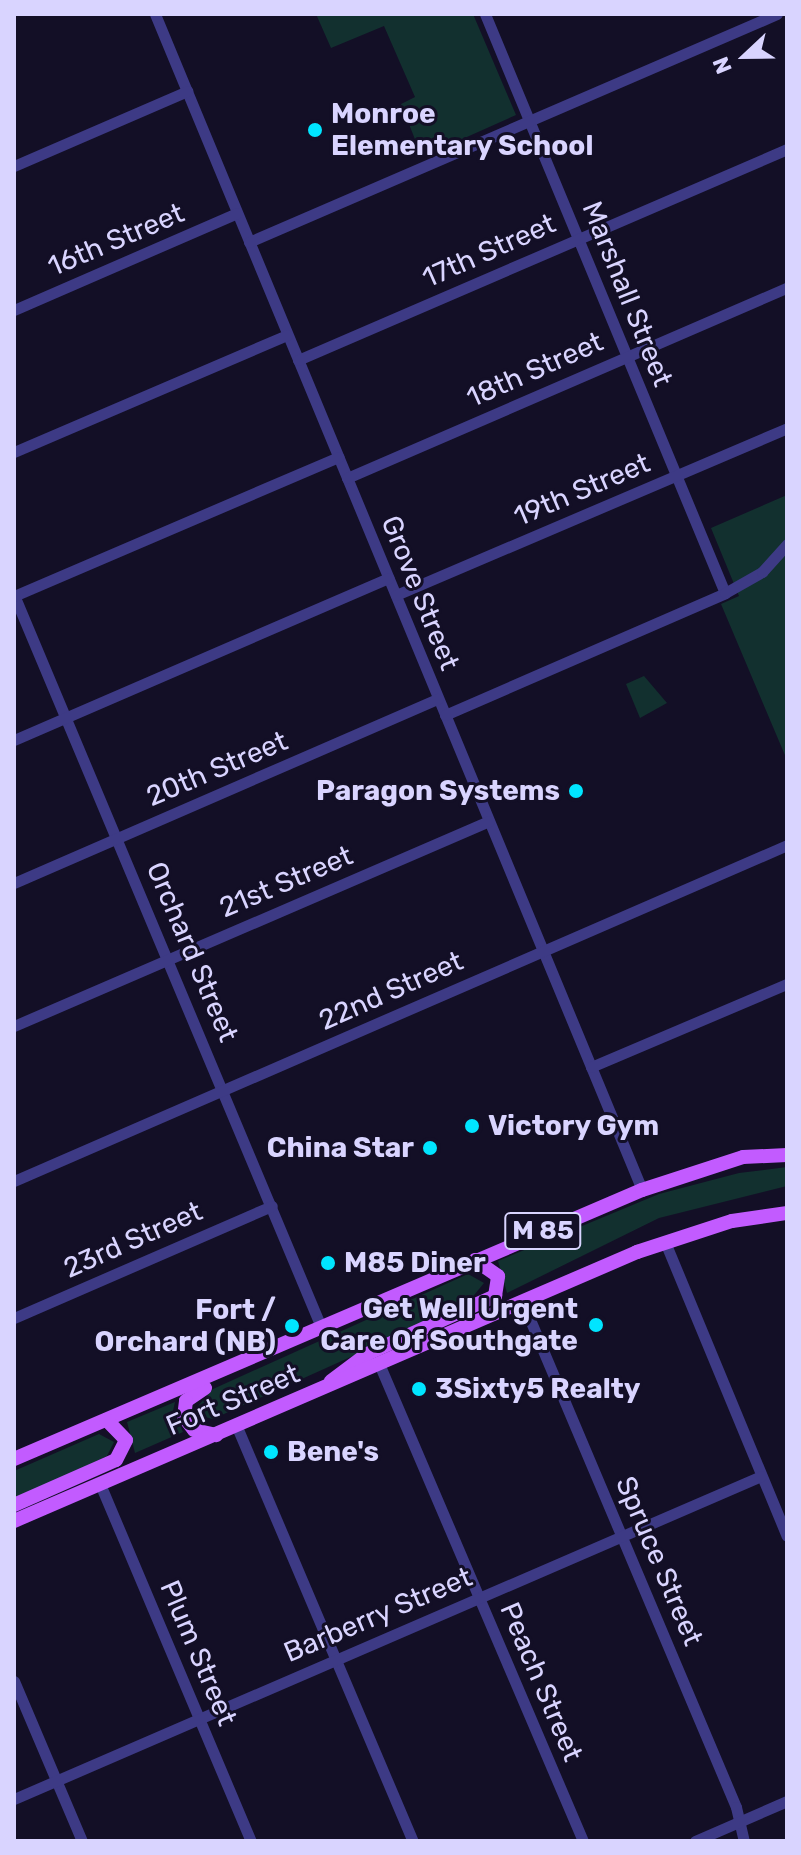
<!DOCTYPE html>
<style>
body{margin:0}
#map{position:relative;width:801px;height:1855px;overflow:hidden;background:#130f26;font-family:Rubik,sans-serif}
div>[style]{position:absolute}
.green>*{inset:0;background:#12302f}
.minor>*{height:11px;margin:-5.5px;padding:0 5.5px;transform-origin:5.5px;border-radius:5.5px;background:#3d3a85}
.major>*{height:14px;margin:-7px;padding:0 7px;transform-origin:7px;border-radius:7px;background:#c25bff}
.dots>*{width:22px;height:22px;translate:-50% -50%;box-sizing:border-box;border:4px solid #130f26;border-radius:50%}
span{translate:-50% -50%;white-space:nowrap;text-align:center;line-height:1.15;-webkit-text-stroke:6px #130f26;paint-order:stroke}
.shield-label span{padding:2px 6px;background:#130f26;border:2px solid;border-radius:6px;-webkit-text-stroke-width:0}
.shield-label{font-size:26px;color:#d9d4ff;font-weight:700}
.poi-label{font-size:28px;color:#d9d4ff;font-weight:700}
.left{translate:0 -50%;text-align:left}
.right{translate:-100% -50%;text-align:right}
.street-label{font-size:28px;color:#d9d4ff}
.frame{position:absolute;inset:0;border:16px solid #d9d4ff;pointer-events:none}
.north{position:absolute;left:705px;top:16px;width:80px;height:80px;-webkit-text-stroke:6px #130f26;paint-order:stroke;rotate:248deg;font-size:22px;font-weight:700;line-height:32px;text-align:center;color:#d9d4ff}
.north::after{content:'';display:block;margin:auto;width:28px;height:36px;background:#d9d4ff;clip-path:polygon(50% 0,100% 100%,50% 72%,0 100%)}
</style>
<div id="map">
<div class="green">
<i style="clip-path:polygon(316px 14px,473px 14px,516px 115px,422px 157px,401px 104px,415px 97px,384px 26px,331px 48px)"></i>
<i style="clip-path:polygon(787px 495px,787px 760px,721px 604px,739px 596px,711px 528px)"></i>
<i style="clip-path:polygon(644px 676px,667px 703px,640px 718px,626px 684px)"></i>
<i style="clip-path:polygon(787px 1167px,787px 1186px,659px 1218px,507px 1293px,498px 1261px,659px 1194px,739px 1173px)"></i>
<i style="clip-path:polygon(468px 1274px,484px 1283px,466px 1305px,213px 1419px,197px 1415px,198px 1406px,213px 1389px)"></i>
<i style="clip-path:polygon(175px 1402px,173px 1411px,183px 1432px,135px 1453px,127px 1422px)"></i>
<i style="clip-path:polygon(99px 1434px,114px 1442px,107px 1456px,14px 1501px,14px 1471px)"></i>
</div>
<div class="minor">
<i style="left:155px;top:14px;width:1273px;rotate:67.5deg"></i>
<i style="left:485px;top:14px;width:627px;rotate:67.49deg"></i>
<i style="left:14px;top:166px;width:189px;rotate:-23.4deg"></i>
<i style="left:249px;top:242px;width:575px;rotate:-23.36deg"></i>
<i style="left:14px;top:310px;width:243px;rotate:-23.5deg"></i>
<i style="left:298px;top:360px;width:533px;rotate:-23.34deg"></i>
<i style="left:14px;top:452px;width:297px;rotate:-23.2deg"></i>
<i style="left:347px;top:478px;width:479px;rotate:-23.4deg"></i>
<i style="left:14px;top:595px;width:796px;rotate:67.24deg"></i>
<i style="left:396px;top:595px;width:425px;rotate:-23.1deg"></i>
<i style="left:14px;top:596px;width:353px;rotate:-23.2deg"></i>
<i style="left:445px;top:715px;width:305px;rotate:-23.5deg"></i>
<i style="left:725px;top:593px;width:43px;rotate:-29.6deg"></i>
<i style="left:762px;top:572px;width:38px;rotate:-48deg"></i>
<i style="left:14px;top:740px;width:408px;rotate:-23.4deg"></i>
<i style="left:14px;top:883px;width:462px;rotate:-23.5deg"></i>
<i style="left:14px;top:1026px;width:517px;rotate:-23.34deg"></i>
<i style="left:591px;top:1067px;width:213px;rotate:-23deg"></i>
<i style="left:14px;top:1181px;width:843px;rotate:-23.49deg"></i>
<i style="left:665px;top:1242px;width:318px;rotate:67.5deg"></i>
<i style="left:523px;top:1303px;width:547px;rotate:67.09deg"></i>
<i style="left:736px;top:1807px;width:35px;rotate:77deg"></i>
<i style="left:14px;top:1318px;width:281px;rotate:-23.5deg"></i>
<i style="left:380px;top:1366px;width:517px;rotate:66.86deg"></i>
<i style="left:237px;top:1427px;width:450px;rotate:67deg"></i>
<i style="left:100px;top:1484px;width:388px;rotate:67.1deg"></i>
<i style="left:14px;top:1681px;width:174px;rotate:67deg"></i>
<i style="left:14px;top:1799px;width:814px;rotate:-23.38deg"></i>
<i style="left:695px;top:1841px;width:100px;rotate:-23.5deg"></i>
</div>
<div class="major">
<i style="left:331px;top:1381px;width:45px;rotate:-36.9deg"></i>
<i style="left:367px;top:1354px;width:141px;rotate:-24.4deg"></i>
<i style="left:495px;top:1296px;width:20px;rotate:-81deg"></i>
<i style="left:498px;top:1276px;width:28px;rotate:-145deg"></i>
<i style="left:205px;top:1388px;width:23px;rotate:146deg"></i>
<i style="left:186px;top:1401px;width:16px;rotate:97deg"></i>
<i style="left:184px;top:1417px;width:16px;rotate:52deg"></i>
<i style="left:194px;top:1430px;width:23px;rotate:13deg"></i>
<i style="left:14px;top:1459px;width:683px;rotate:-23.19deg"></i>
<i style="left:642px;top:1190px;width:106px;rotate:-18.1deg"></i>
<i style="left:743px;top:1157px;width:44px;rotate:-2.6deg"></i>
<i style="left:14px;top:1505px;width:111px;rotate:-23.8deg"></i>
<i style="left:116px;top:1460px;width:22px;rotate:-63deg"></i>
<i style="left:126px;top:1440px;width:28px;rotate:-134deg"></i>
<i style="left:14px;top:1521px;width:679px;rotate:-23.35deg"></i>
<i style="left:637px;top:1252px;width:100px;rotate:-18.1deg"></i>
<i style="left:732px;top:1221px;width:56px;rotate:-8.3deg"></i>
</div>
<div class="dots">
<i style="left:315px;top:130px;background:#00e5ff"></i>
<i style="left:576px;top:791px;background:#00e5ff"></i>
<i style="left:472px;top:1126px;background:#00e5ff"></i>
<i style="left:430px;top:1148px;background:#00e5ff"></i>
<i style="left:328px;top:1263px;background:#00e5ff"></i>
<i style="left:596px;top:1325px;background:#00e5ff"></i>
<i style="left:292px;top:1326px;background:#00e5ff"></i>
<i style="left:419px;top:1389px;background:#00e5ff"></i>
<i style="left:271px;top:1452px;background:#00e5ff"></i>
</div>
<div class="shield-label">
<span style="left:543px;top:1231px">M 85</span>
</div>
<div class="poi-label">
<span class="left" style="left:331px;top:130px">Monroe<br>Elementary School</span>
<span class="right" style="left:560px;top:791px">Paragon Systems</span>
<span class="left" style="left:488px;top:1126px">Victory Gym</span>
<span class="right" style="left:414px;top:1148px">China Star</span>
<span class="left" style="left:344px;top:1263px">M85 Diner</span>
<span class="right" style="left:578px;top:1325px">Get Well Urgent<br>Care Of Southgate</span>
<span class="right" style="left:276px;top:1326px">Fort /<br>Orchard (NB)</span>
<span class="left" style="left:435px;top:1389px">3Sixty5 Realty</span>
<span class="left" style="left:287px;top:1452px">Bene's</span>
</div>
<div class="street-label">
<span style="left:116px;top:240px;rotate:-23deg">16th Street</span>
<span style="left:489px;top:251px;rotate:-24deg">17th Street</span>
<span style="left:627px;top:294px;rotate:68deg">Marshall Street</span>
<span style="left:535px;top:370px;rotate:-24deg">18th Street</span>
<span style="left:582px;top:490px;rotate:-23deg">19th Street</span>
<span style="left:420px;top:593px;rotate:68deg">Grove Street</span>
<span style="left:217px;top:769px;rotate:-23deg">20th Street</span>
<span style="left:286px;top:882px;rotate:-23deg">21st Street</span>
<span style="left:192px;top:952px;rotate:67deg">Orchard Street</span>
<span style="left:391px;top:991px;rotate:-24deg">22nd Street</span>
<span style="left:133px;top:1240px;rotate:-24deg">23rd Street</span>
<span style="left:233px;top:1400px;rotate:-23deg">Fort Street</span>
<span style="left:659px;top:1561px;rotate:67deg">Spruce Street</span>
<span style="left:378px;top:1615px;rotate:-23deg">Barberry Street</span>
<span style="left:198px;top:1653px;rotate:67deg">Plum Street</span>
<span style="left:541px;top:1682px;rotate:67deg">Peach Street</span>
</div>
<div class="frame"></div>
<div class="north">N</div>
</div>
